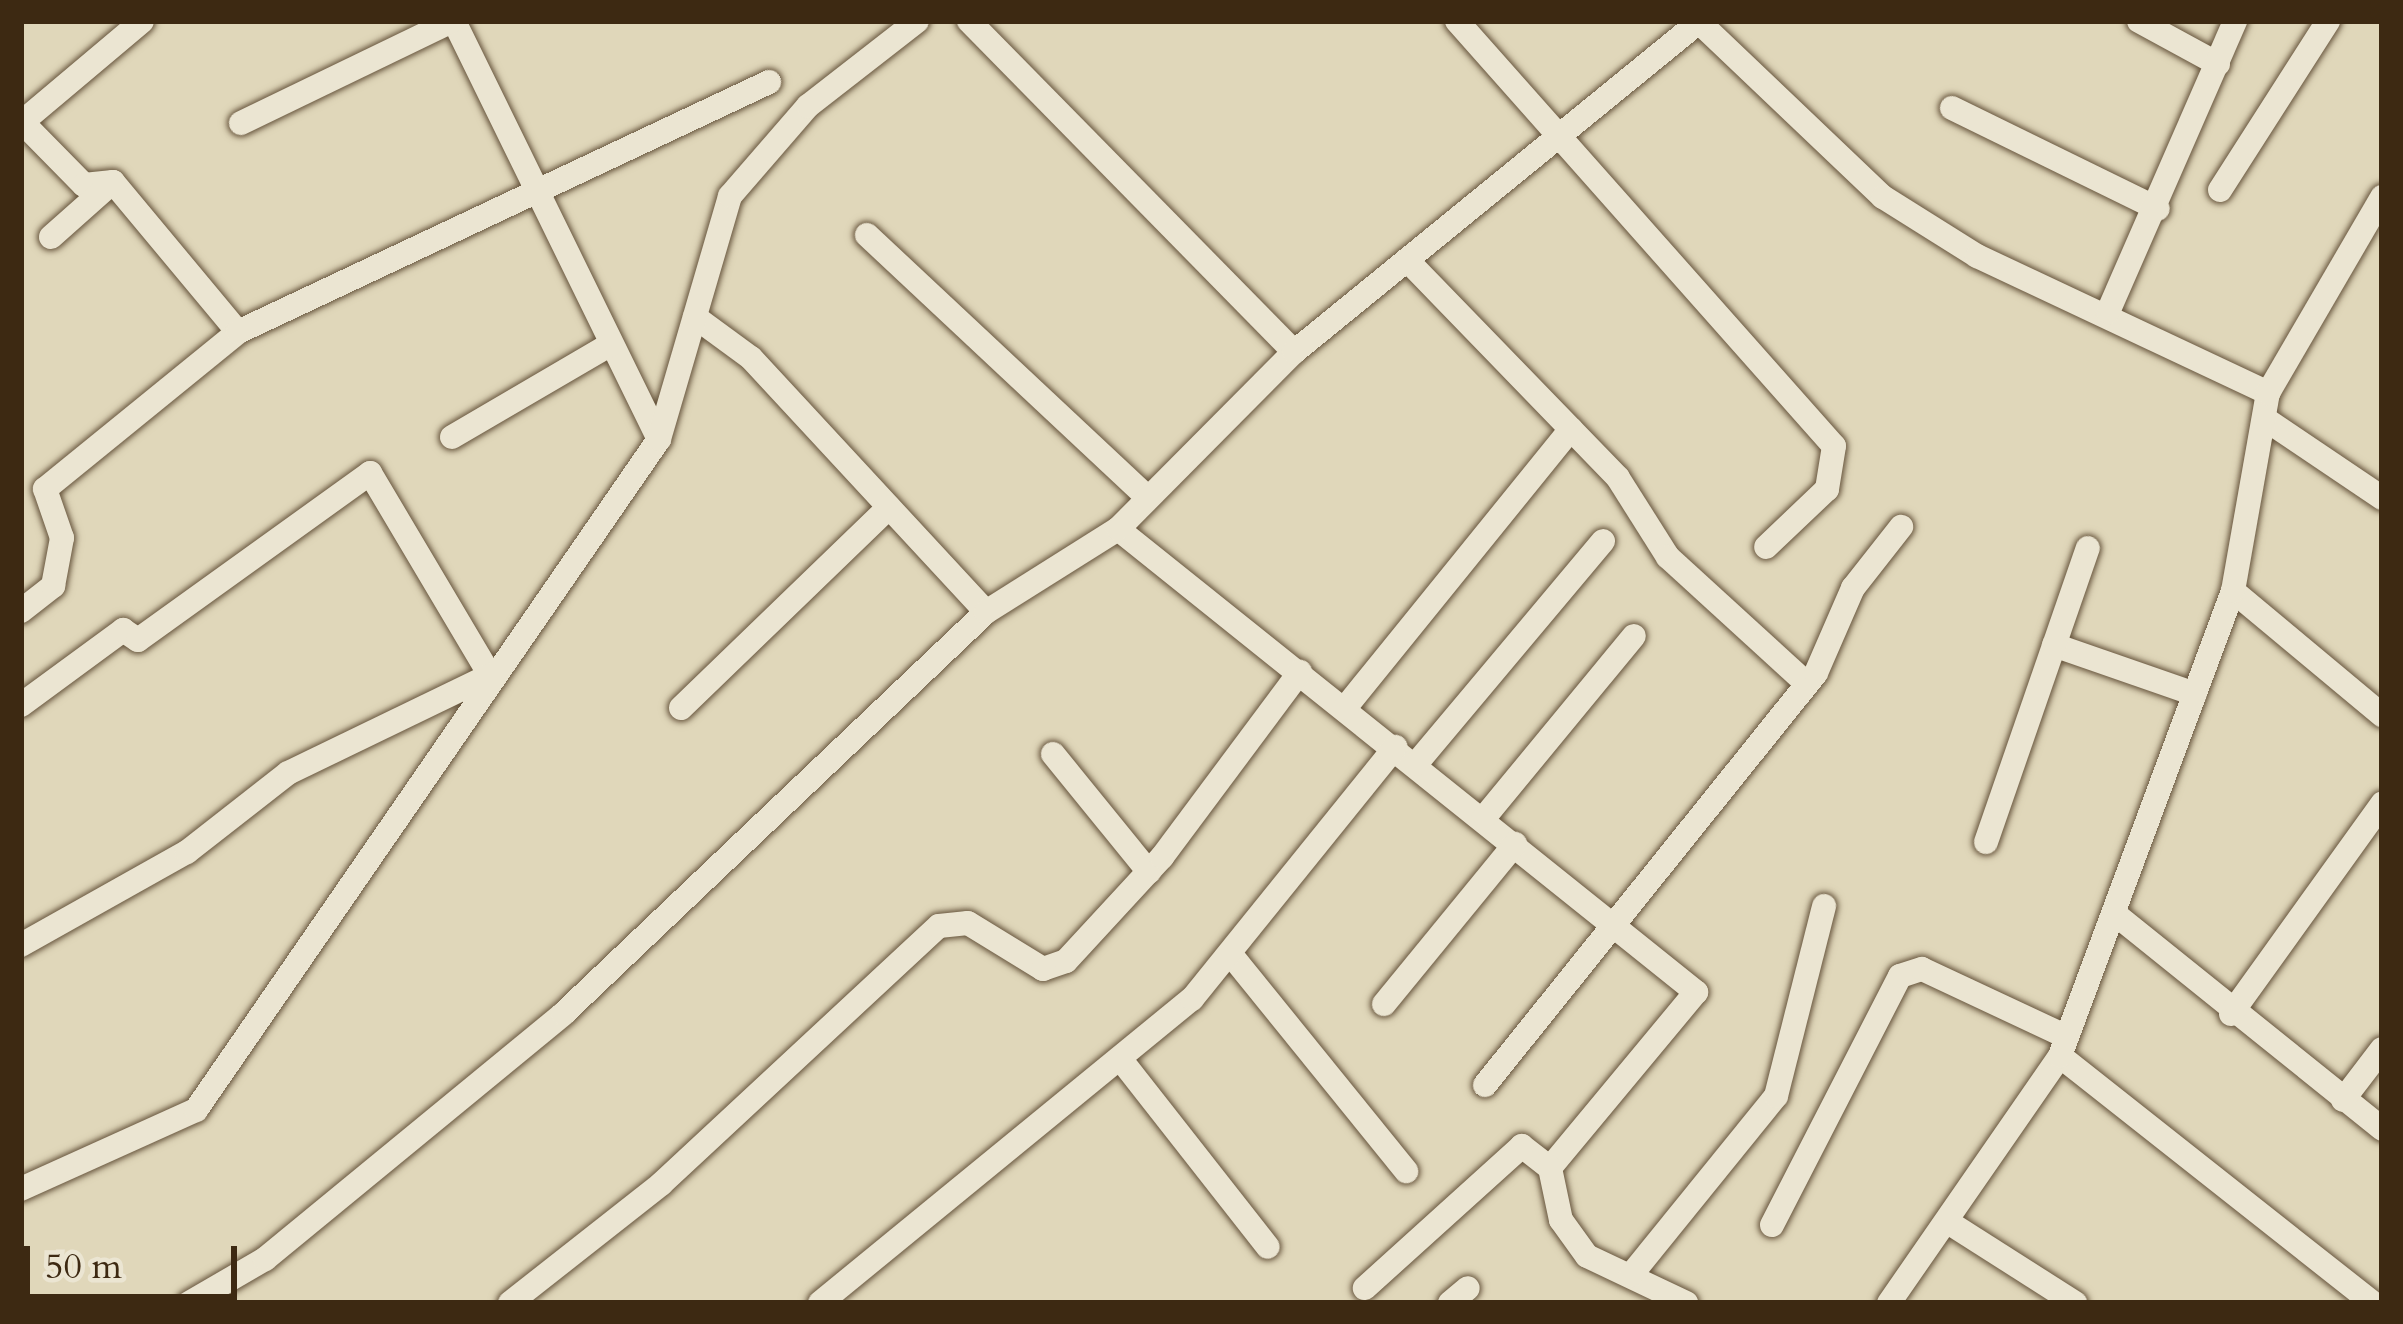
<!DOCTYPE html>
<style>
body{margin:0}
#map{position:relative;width:2403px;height:1324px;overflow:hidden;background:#e0d7ba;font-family:Cardo,serif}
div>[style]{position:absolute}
.roads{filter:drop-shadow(0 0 3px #66543c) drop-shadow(0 0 3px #66543c)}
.street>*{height:24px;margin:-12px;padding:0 12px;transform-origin:12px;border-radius:12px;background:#ebe5d2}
span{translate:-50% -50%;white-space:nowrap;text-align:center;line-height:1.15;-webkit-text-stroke:9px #ebe5d2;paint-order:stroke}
.frame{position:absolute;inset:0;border:24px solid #3d2912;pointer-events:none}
.scale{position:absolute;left:24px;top:1246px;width:213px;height:54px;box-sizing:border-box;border:6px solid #3d2912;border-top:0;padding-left:15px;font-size:36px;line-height:42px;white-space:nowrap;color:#3d2912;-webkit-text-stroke:9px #ebe5d2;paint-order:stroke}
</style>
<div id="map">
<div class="roads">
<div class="street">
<i style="left:454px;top:21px;width:466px;rotate:63.9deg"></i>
<i style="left:969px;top:21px;width:464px;rotate:45.5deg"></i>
<i style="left:1457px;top:21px;width:568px;rotate:48.43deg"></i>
<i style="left:1834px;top:446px;width:44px;rotate:99.2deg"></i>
<i style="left:1827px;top:489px;width:84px;rotate:136.4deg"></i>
<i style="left:2139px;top:21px;width:90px;rotate:28.6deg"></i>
<i style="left:1699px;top:22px;width:254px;rotate:43.6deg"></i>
<i style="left:1883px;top:197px;width:111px;rotate:32.1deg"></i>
<i style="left:1977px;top:256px;width:322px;rotate:25.2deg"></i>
<i style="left:1952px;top:108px;width:229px;rotate:26.1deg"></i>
<i style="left:22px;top:122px;width:88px;rotate:45.5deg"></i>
<i style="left:84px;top:185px;width:29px;rotate:-6deg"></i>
<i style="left:113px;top:182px;width:195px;rotate:50.2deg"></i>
<i style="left:21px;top:123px;width:158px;rotate:-40.1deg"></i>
<i style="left:241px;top:123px;width:234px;rotate:-25.8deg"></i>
<i style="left:2220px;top:190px;width:201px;rotate:-57.4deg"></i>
<i style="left:867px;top:235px;width:385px;rotate:43.1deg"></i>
<i style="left:51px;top:237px;width:83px;rotate:-41.6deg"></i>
<i style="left:1407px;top:260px;width:303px;rotate:45.9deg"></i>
<i style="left:1618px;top:478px;width:93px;rotate:57.7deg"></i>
<i style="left:1668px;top:557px;width:188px;rotate:42.4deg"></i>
<i style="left:2108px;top:312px;width:318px;rotate:-66.4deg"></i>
<i style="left:695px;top:317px;width:69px;rotate:36.2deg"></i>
<i style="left:751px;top:358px;width:346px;rotate:47.2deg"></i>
<i style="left:2265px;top:419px;width:141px;rotate:34deg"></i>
<i style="left:452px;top:437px;width:184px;rotate:-30.3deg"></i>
<i style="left:1118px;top:529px;width:741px;rotate:38.7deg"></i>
<i style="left:1696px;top:992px;width:229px;rotate:129.7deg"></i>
<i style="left:1550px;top:1168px;width:36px;rotate:-142deg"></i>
<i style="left:1522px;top:1146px;width:212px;rotate:137.9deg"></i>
<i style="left:2233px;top:591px;width:194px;rotate:39.8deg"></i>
<i style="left:21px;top:611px;width:41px;rotate:-38deg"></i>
<i style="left:53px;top:586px;width:49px;rotate:-79.4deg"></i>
<i style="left:62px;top:538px;width:52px;rotate:-109.1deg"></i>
<i style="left:45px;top:489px;width:249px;rotate:-39.1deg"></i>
<i style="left:238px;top:332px;width:587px;rotate:-25.21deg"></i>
<i style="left:2054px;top:645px;width:149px;rotate:19.2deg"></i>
<i style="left:21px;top:705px;width:127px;rotate:-36.3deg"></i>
<i style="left:123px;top:630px;width:18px;rotate:34deg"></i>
<i style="left:138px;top:640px;width:286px;rotate:-35.7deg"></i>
<i style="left:370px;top:473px;width:235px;rotate:59.3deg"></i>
<i style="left:681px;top:708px;width:289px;rotate:-44deg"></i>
<i style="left:1345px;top:708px;width:359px;rotate:-51deg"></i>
<i style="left:1053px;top:754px;width:152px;rotate:50.9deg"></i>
<i style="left:1416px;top:764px;width:291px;rotate:-50deg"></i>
<i style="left:1483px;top:819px;width:237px;rotate:-50.5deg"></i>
<i style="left:1986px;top:842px;width:311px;rotate:-70.9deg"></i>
<i style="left:2115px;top:914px;width:343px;rotate:38.8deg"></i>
<i style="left:21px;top:945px;width:190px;rotate:-29.3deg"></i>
<i style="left:187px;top:852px;width:128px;rotate:-38deg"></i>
<i style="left:288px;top:773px;width:228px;rotate:-25.8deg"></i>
<i style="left:1232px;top:956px;width:277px;rotate:51deg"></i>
<i style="left:1384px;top:1004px;width:207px;rotate:-50.7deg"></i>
<i style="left:2231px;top:1014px;width:259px;rotate:-54.3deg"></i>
<i style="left:2060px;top:1056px;width:399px;rotate:38.3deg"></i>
<i style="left:1122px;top:1061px;width:236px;rotate:51.9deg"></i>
<i style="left:1485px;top:1085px;width:528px;rotate:-51.22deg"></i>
<i style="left:1816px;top:673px;width:93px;rotate:-66.5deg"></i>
<i style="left:1853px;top:588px;width:78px;rotate:-51.8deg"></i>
<i style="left:2343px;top:1100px;width:64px;rotate:-52.6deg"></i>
<i style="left:1550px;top:1168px;width:53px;rotate:78.1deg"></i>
<i style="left:1561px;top:1220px;width:44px;rotate:54.2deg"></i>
<i style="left:1587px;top:1256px;width:110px;rotate:25.4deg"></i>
<i style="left:21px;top:1189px;width:192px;rotate:-24.3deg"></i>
<i style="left:196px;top:1110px;width:815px;rotate:-55.39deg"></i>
<i style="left:659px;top:439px;width:253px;rotate:-73.7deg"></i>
<i style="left:730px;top:196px;width:119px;rotate:-49.1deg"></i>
<i style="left:808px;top:106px;width:138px;rotate:-37.9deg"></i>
<i style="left:1948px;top:1222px;width:151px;rotate:32.5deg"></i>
<i style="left:1772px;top:1225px;width:280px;rotate:-62.8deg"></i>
<i style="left:1900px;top:976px;width:23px;rotate:-18deg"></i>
<i style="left:1922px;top:969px;width:160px;rotate:25.1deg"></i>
<i style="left:1631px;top:1275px;width:230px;rotate:-51deg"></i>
<i style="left:1776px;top:1096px;width:196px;rotate:-75.8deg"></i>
<i style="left:189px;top:1303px;width:88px;rotate:-30.1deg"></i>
<i style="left:265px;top:1259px;width:386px;rotate:-39.4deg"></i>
<i style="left:563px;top:1014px;width:584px;rotate:-43.54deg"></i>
<i style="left:986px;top:612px;width:156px;rotate:-32.2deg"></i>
<i style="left:1118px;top:529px;width:250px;rotate:-45.2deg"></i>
<i style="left:1294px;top:352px;width:524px;rotate:-39.19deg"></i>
<i style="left:510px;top:1303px;width:192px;rotate:-38.2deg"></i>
<i style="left:661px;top:1184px;width:379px;rotate:-42.9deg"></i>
<i style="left:939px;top:926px;width:29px;rotate:-6deg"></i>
<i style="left:968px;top:923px;width:88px;rotate:31.5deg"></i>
<i style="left:1043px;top:969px;width:24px;rotate:-19deg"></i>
<i style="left:1066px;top:961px;width:142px;rotate:-47.3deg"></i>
<i style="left:1162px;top:857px;width:231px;rotate:-53.3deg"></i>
<i style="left:820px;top:1303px;width:480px;rotate:-39.3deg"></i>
<i style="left:1192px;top:999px;width:324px;rotate:-51.1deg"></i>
<i style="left:1450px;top:1303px;width:23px;rotate:-40deg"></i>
<i style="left:1889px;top:1303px;width:300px;rotate:-55.3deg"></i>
<i style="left:2060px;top:1056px;width:496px;rotate:-69.6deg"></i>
<i style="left:2233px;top:591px;width:201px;rotate:-80deg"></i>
<i style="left:2268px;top:393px;width:227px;rotate:-59.8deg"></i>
</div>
</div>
<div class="frame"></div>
<div class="scale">50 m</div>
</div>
